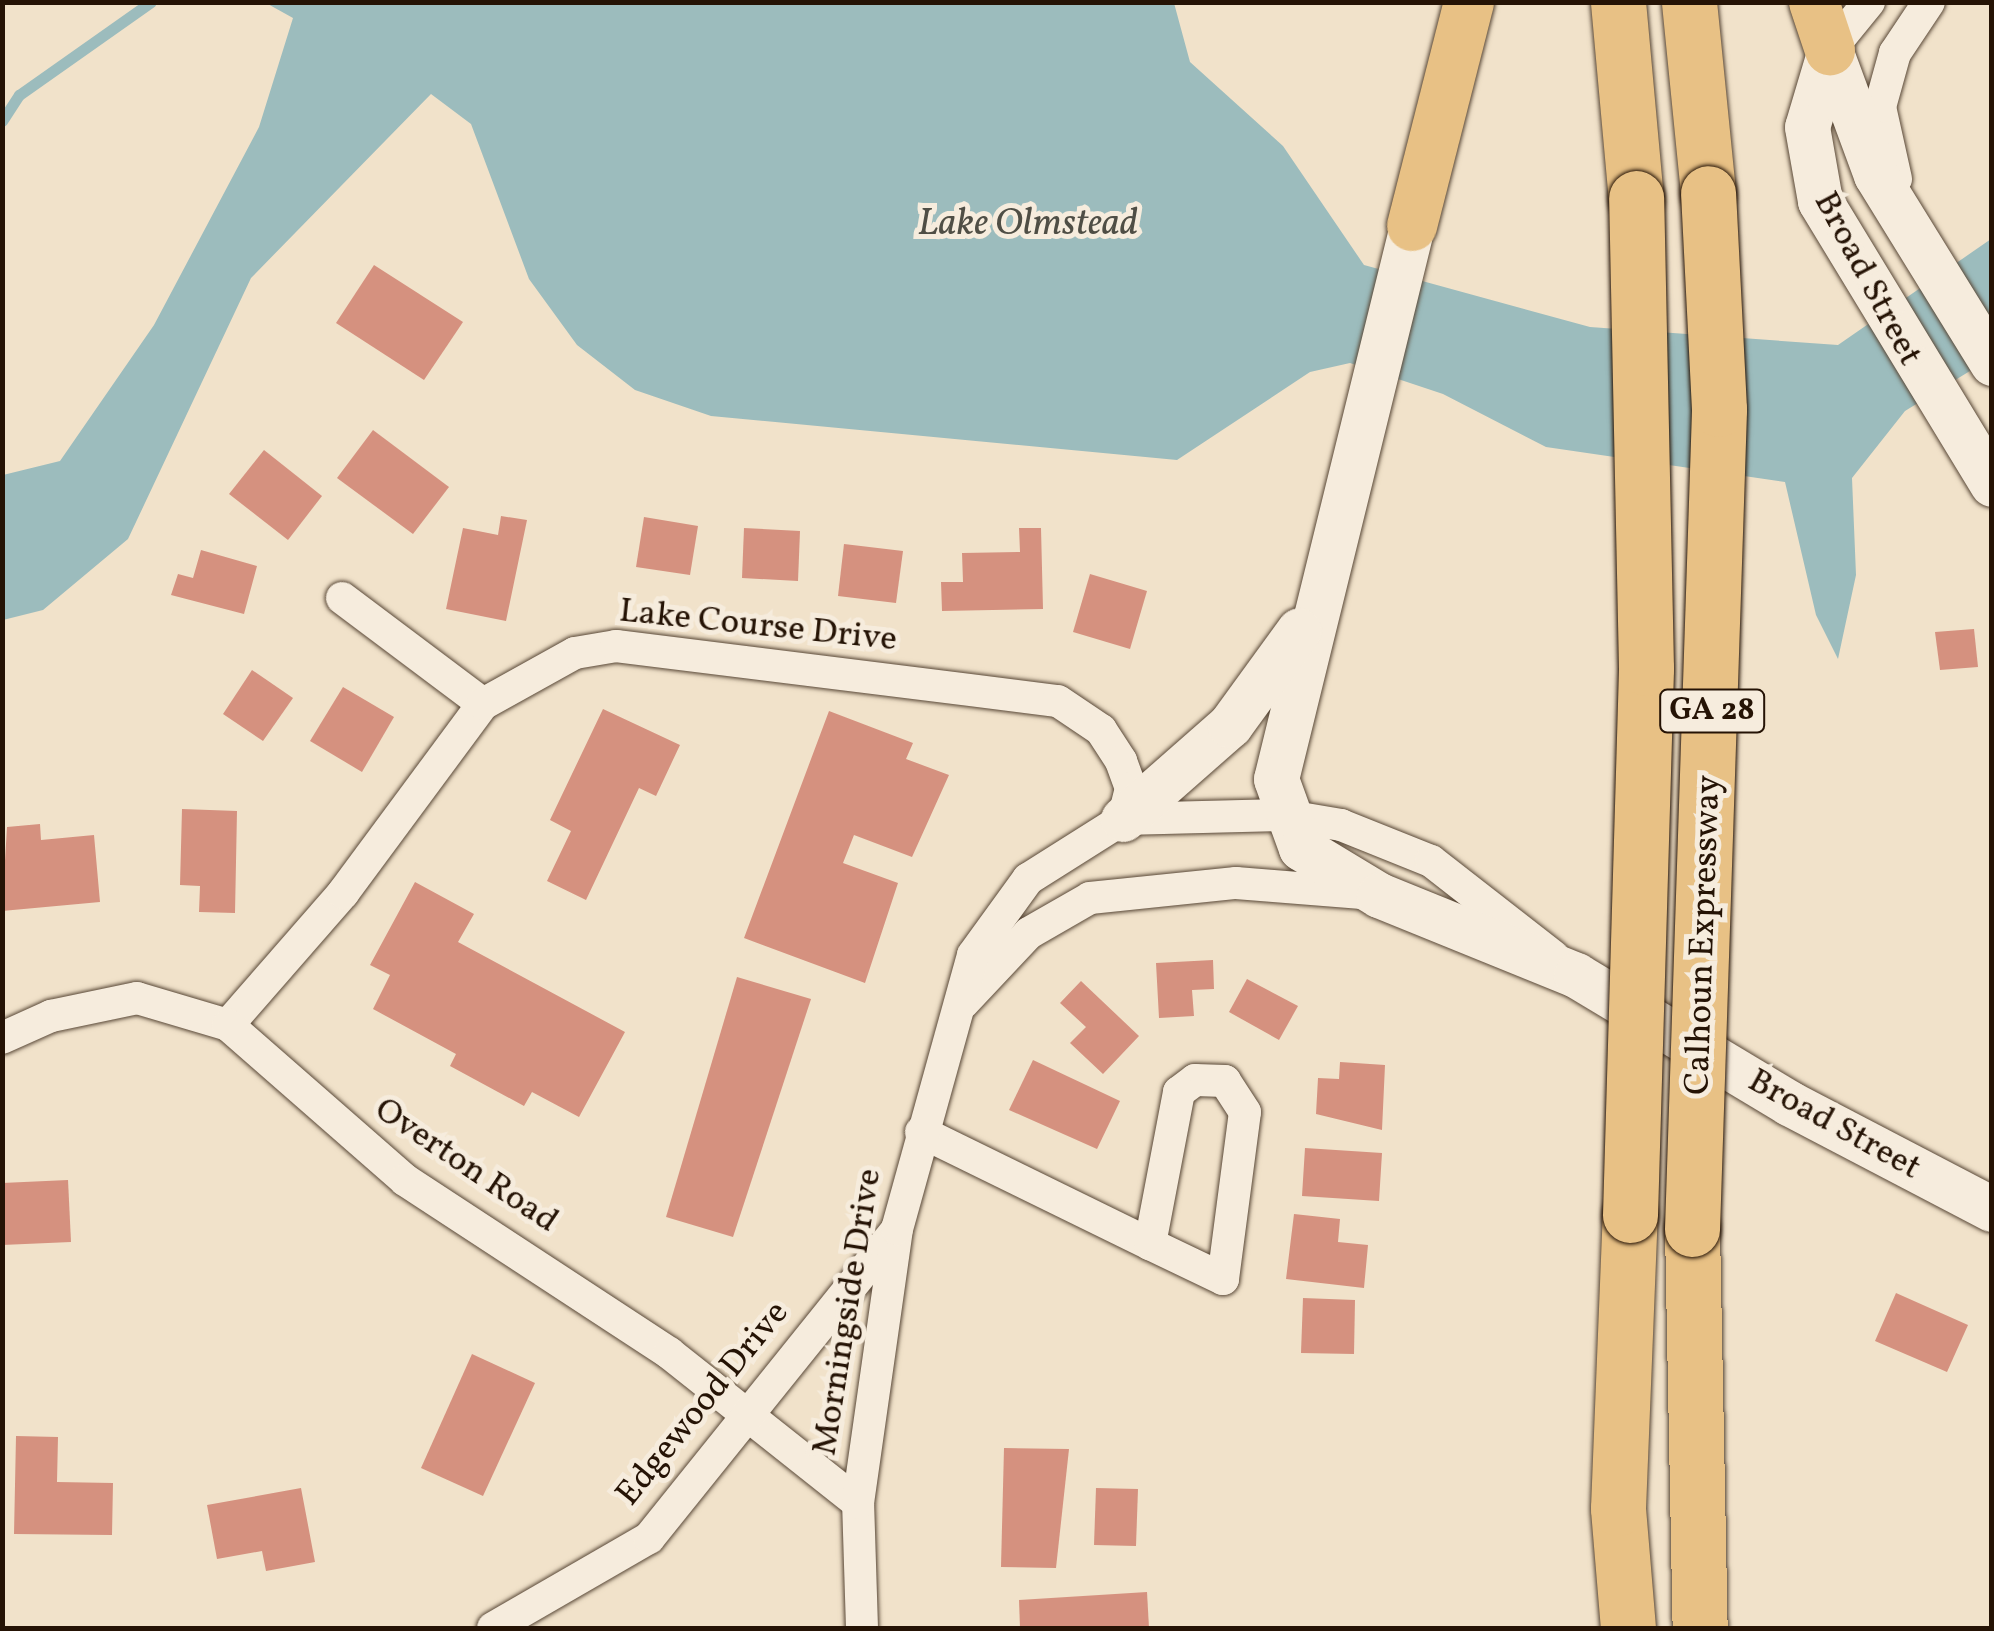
<!DOCTYPE html>
<style>
body{margin:0}
#map{position:relative;width:1994px;height:1631px;overflow:hidden;background:#f1e2ca;font-family:Vollkorn,serif}
div>[style]{position:absolute}
.water>*{inset:0;background:#9cbcbd}
.stream>*{height:11px;margin:-5.5px;padding:0 5.5px;transform-origin:5.5px;border-radius:5.5px;background:#9cbcbd}
.building>*{inset:0;background:#d5917f}
.roads{filter:drop-shadow(0 0 2px #584736) drop-shadow(0 0 2px #584736)}
.minor>*{height:32px;margin:-16px;padding:0 16px;transform-origin:16px;border-radius:16px;background:#f6ecdd}
.secondary>*{height:45px;margin:-22.5px;padding:0 22.5px;transform-origin:22.5px;border-radius:22.5px;background:#f6ecdd}
.primary>*{height:50px;margin:-25px;padding:0 25px;transform-origin:25px;border-radius:25px;background:#e8c185}
.motorway>*{height:55px;margin:-27.5px;padding:0 27.5px;transform-origin:27.5px;border-radius:27.5px;background:#e8c185}
.bridges{filter:drop-shadow(0 0 2px #251305) drop-shadow(0 0 2px #251305)}
.motorway-bridge>*{height:55px;margin:-27.5px;padding:0 27.5px;transform-origin:27.5px;border-radius:27.5px;background:#e8c185}
span{translate:-50% -50%;white-space:nowrap;text-align:center;line-height:1.15;-webkit-text-stroke:10px #f6ecdd;paint-order:stroke}
.shield-label span{padding:2px 8px;background:#f6ecdd;border:2px solid;border-radius:8px;-webkit-text-stroke-width:0}
.shield-label{font-size:32px;color:#251305;font-weight:700}
.street-label{font-size:35px;color:#251305}
.water-label{font-size:38px;color:#4f4e45;font-style:italic}
.frame{position:absolute;inset:0;border:5px solid #251305;pointer-events:none}
</style>
<div id="map">
<div class="water">
<i style="clip-path:polygon(266px 3px,1174px 3px,1190px 62px,1283px 146px,1364px 265px,1590px 327px,1838px 345px,1991px 239px,1991px 358px,1905px 411px,1852px 478px,1856px 575px,1838px 659px,1816px 615px,1785px 482px,1546px 447px,1443px 394px,1350px 363px,1310px 372px,1177px 460px,711px 416px,635px 390px,577px 345px,529px 279px,471px 124px,431px 94px,251px 278px,128px 539px,43px 610px,3px 620px,3px 475px,60px 461px,154px 325px,259px 127px,293px 18px)"></i>
</div>
<div class="stream">
<i style="left:2px;top:121px;width:31px;rotate:-57deg"></i>
<i style="left:19px;top:95px;width:161px;rotate:-35.2deg"></i>
</div>
<div class="building">
<i style="clip-path:polygon(374px 265px,463px 322px,424px 380px,336px 323px)"></i>
<i style="clip-path:polygon(373px 430px,449px 487px,413px 534px,337px 478px)"></i>
<i style="clip-path:polygon(264px 450px,322px 496px,288px 540px,229px 494px)"></i>
<i style="clip-path:polygon(501px 516px,527px 520px,506px 621px,446px 609px,463px 528px,498px 535px)"></i>
<i style="clip-path:polygon(644px 517px,698px 526px,690px 575px,636px 567px)"></i>
<i style="clip-path:polygon(744px 528px,800px 531px,798px 581px,742px 578px)"></i>
<i style="clip-path:polygon(1019px 528px,1041px 528px,1043px 609px,942px 611px,941px 582px,963px 582px,962px 553px,1020px 552px)"></i>
<i style="clip-path:polygon(844px 544px,903px 551px,896px 603px,838px 596px)"></i>
<i style="clip-path:polygon(201px 550px,257px 566px,244px 614px,171px 595px,178px 574px,193px 578px)"></i>
<i style="clip-path:polygon(1090px 574px,1147px 591px,1130px 649px,1073px 632px)"></i>
<i style="clip-path:polygon(1974px 629px,1978px 667px,1940px 670px,1935px 632px)"></i>
<i style="clip-path:polygon(252px 670px,293px 698px,263px 741px,223px 714px)"></i>
<i style="clip-path:polygon(343px 687px,394px 717px,362px 772px,310px 741px)"></i>
<i style="clip-path:polygon(603px 709px,680px 745px,656px 796px,639px 788px,586px 900px,547px 881px,571px 831px,550px 820px)"></i>
<i style="clip-path:polygon(829px 711px,913px 743px,906px 759px,949px 775px,912px 857px,854px 835px,843px 863px,898px 883px,865px 983px,744px 938px)"></i>
<i style="clip-path:polygon(182px 809px,237px 811px,235px 913px,199px 912px,200px 886px,180px 885px)"></i>
<i style="clip-path:polygon(40px 824px,41px 840px,94px 835px,100px 902px,2px 911px,7px 827px)"></i>
<i style="clip-path:polygon(415px 882px,474px 914px,458px 942px,625px 1032px,579px 1117px,532px 1092px,524px 1106px,450px 1066px,456px 1054px,373px 1009px,390px 975px,370px 965px)"></i>
<i style="clip-path:polygon(1213px 960px,1214px 989px,1192px 990px,1194px 1016px,1159px 1018px,1156px 963px)"></i>
<i style="clip-path:polygon(737px 977px,811px 999px,733px 1237px,666px 1217px)"></i>
<i style="clip-path:polygon(1247px 979px,1298px 1006px,1279px 1040px,1229px 1012px)"></i>
<i style="clip-path:polygon(1081px 981px,1139px 1036px,1103px 1074px,1070px 1043px,1086px 1027px,1060px 1003px)"></i>
<i style="clip-path:polygon(1033px 1060px,1120px 1101px,1097px 1149px,1009px 1110px)"></i>
<i style="clip-path:polygon(1340px 1062px,1385px 1065px,1382px 1130px,1316px 1114px,1318px 1078px,1339px 1079px)"></i>
<i style="clip-path:polygon(1305px 1148px,1382px 1153px,1379px 1201px,1302px 1196px)"></i>
<i style="clip-path:polygon(68px 1180px,71px 1242px,2px 1245px,2px 1183px)"></i>
<i style="clip-path:polygon(1294px 1214px,1340px 1219px,1338px 1242px,1368px 1245px,1364px 1288px,1286px 1279px)"></i>
<i style="clip-path:polygon(1896px 1293px,1968px 1325px,1947px 1372px,1875px 1341px)"></i>
<i style="clip-path:polygon(1303px 1298px,1355px 1300px,1354px 1354px,1301px 1353px)"></i>
<i style="clip-path:polygon(472px 1354px,535px 1383px,483px 1496px,421px 1468px)"></i>
<i style="clip-path:polygon(16px 1436px,58px 1437px,57px 1482px,113px 1483px,112px 1535px,14px 1534px)"></i>
<i style="clip-path:polygon(1004px 1448px,1069px 1449px,1056px 1568px,1001px 1567px)"></i>
<i style="clip-path:polygon(301px 1488px,315px 1562px,266px 1571px,262px 1551px,217px 1559px,207px 1505px)"></i>
<i style="clip-path:polygon(1096px 1488px,1138px 1489px,1136px 1546px,1094px 1545px)"></i>
<i style="clip-path:polygon(1147px 1592px,1149px 1628px,1020px 1628px,1019px 1600px)"></i>
</div>
<div class="roads">
<div class="minor">
<i style="left:1830px;top:50px;width:62px;rotate:-50.9deg"></i>
<i style="left:1896px;top:179px;width:74px;rotate:-102.5deg"></i>
<i style="left:1880px;top:107px;width:56px;rotate:-74.5deg"></i>
<i style="left:1895px;top:53px;width:61px;rotate:-56.3deg"></i>
<i style="left:342px;top:598px;width:176px;rotate:36.9deg"></i>
<i style="left:963px;top:1003px;width:96px;rotate:-46.7deg"></i>
<i style="left:1029px;top:933px;width:70px;rotate:-29.8deg"></i>
<i style="left:1090px;top:898px;width:147px;rotate:-5.9deg"></i>
<i style="left:1236px;top:883px;width:136px;rotate:4.6deg"></i>
<i style="left:228px;top:1025px;width:175px;rotate:-48.9deg"></i>
<i style="left:343px;top:893px;width:235px;rotate:-53.5deg"></i>
<i style="left:483px;top:704px;width:105px;rotate:-29deg"></i>
<i style="left:575px;top:653px;width:42px;rotate:-9.7deg"></i>
<i style="left:616px;top:646px;width:445px;rotate:7.1deg"></i>
<i style="left:1058px;top:701px;width:52px;rotate:34deg"></i>
<i style="left:1101px;top:730px;width:37px;rotate:57deg"></i>
<i style="left:1121px;top:761px;width:29px;rotate:70deg"></i>
<i style="left:1131px;top:788px;width:32px;rotate:104deg"></i>
<i style="left:2px;top:1038px;width:54px;rotate:-24.2deg"></i>
<i style="left:51px;top:1016px;width:88px;rotate:-11.8deg"></i>
<i style="left:137px;top:998px;width:95px;rotate:16.5deg"></i>
<i style="left:228px;top:1025px;width:235px;rotate:41.2deg"></i>
<i style="left:405px;top:1180px;width:316px;rotate:33.2deg"></i>
<i style="left:669px;top:1353px;width:241px;rotate:38.4deg"></i>
<i style="left:921px;top:1132px;width:255px;rotate:26.1deg"></i>
<i style="left:1150px;top:1244px;width:81px;rotate:25.6deg"></i>
<i style="left:1223px;top:1279px;width:168px;rotate:-82.5deg"></i>
<i style="left:1245px;top:1112px;width:37px;rotate:-123deg"></i>
<i style="left:1225px;top:1081px;width:30px;rotate:-178deg"></i>
<i style="left:1195px;top:1080px;width:20px;rotate:143deg"></i>
<i style="left:1179px;top:1092px;width:155px;rotate:100.8deg"></i>
<i style="left:493px;top:1628px;width:180px;rotate:-30deg"></i>
<i style="left:649px;top:1538px;width:391px;rotate:-51.2deg"></i>
<i style="left:862px;top:1628px;width:125px;rotate:-91.8deg"></i>
<i style="left:858px;top:1503px;width:277px;rotate:-81.9deg"></i>
<i style="left:897px;top:1229px;width:284px;rotate:-74.5deg"></i>
<i style="left:973px;top:955px;width:94px;rotate:-54.1deg"></i>
<i style="left:1028px;top:879px;width:112px;rotate:-32.3deg"></i>
<i style="left:1123px;top:819px;width:159px;rotate:-1.4deg"></i>
<i style="left:1282px;top:815px;width:60px;rotate:9.6deg"></i>
<i style="left:1341px;top:825px;width:97px;rotate:21.8deg"></i>
<i style="left:1431px;top:861px;width:155px;rotate:37.9deg"></i>
</div>
<div class="secondary">
<i style="left:1830px;top:50px;width:80px;rotate:106.6deg"></i>
<i style="left:1807px;top:127px;width:75px;rotate:80deg"></i>
<i style="left:1820px;top:201px;width:331px;rotate:58.7deg"></i>
<i style="left:1830px;top:50px;width:133px;rotate:69.8deg"></i>
<i style="left:1876px;top:175px;width:221px;rotate:58.3deg"></i>
<i style="left:1412px;top:226px;width:569px;rotate:103.82deg"></i>
<i style="left:1276px;top:779px;width:73px;rotate:70.1deg"></i>
<i style="left:1301px;top:848px;width:91px;rotate:31.1deg"></i>
<i style="left:1379px;top:895px;width:213px;rotate:22.1deg"></i>
<i style="left:1576px;top:975px;width:249px;rotate:31deg"></i>
<i style="left:1789px;top:1103px;width:229px;rotate:27.6deg"></i>
<i style="left:1123px;top:819px;width:142px;rotate:-41.3deg"></i>
<i style="left:1230px;top:725px;width:117px;rotate:-54deg"></i>
</div>
<div class="primary">
<i style="left:1814px;top:2px;width:51px;rotate:71.6deg"></i>
<i style="left:1412px;top:226px;width:231px;rotate:-75.7deg"></i>
</div>
<div class="motorway">
<i style="left:1618px;top:2px;width:197px;rotate:84.8deg"></i>
<i style="left:1689px;top:2px;width:192px;rotate:84.3deg"></i>
<i style="left:1692px;top:1229px;width:399px;rotate:88.9deg"></i>
<i style="left:1628px;top:1628px;width:120px;rotate:-94.8deg"></i>
<i style="left:1618px;top:1508px;width:293px;rotate:-87.7deg"></i>
</div>
</div>
<div class="bridges">
<div class="motorway-bridge">
<i style="left:1630px;top:1215px;width:547px;rotate:-88.32deg"></i>
<i style="left:1646px;top:668px;width:470px;rotate:-91.2deg"></i>
<i style="left:1692px;top:1229px;width:820px;rotate:-88.11deg"></i>
<i style="left:1719px;top:409px;width:216px;rotate:-92.9deg"></i>
</div>
</div>
<div class="shield-label">
<span style="left:1712px;top:711px">GA 28</span>
</div>
<div class="street-label">
<span style="left:1867px;top:279px;rotate:62deg">Broad Street</span>
<span style="left:758px;top:626px;rotate:6deg">Lake Course Drive</span>
<span style="left:1704px;top:935px;rotate:-88deg">Calhoun Expressway</span>
<span style="left:1834px;top:1125px;rotate:29deg">Broad Street</span>
<span style="left:466px;top:1166px;rotate:34deg">Overton Road</span>
<span style="left:848px;top:1312px;rotate:-81deg">Morningside Drive</span>
<span style="left:703px;top:1404px;rotate:-51deg">Edgewood Drive</span>
</div>
<div class="water-label">
<span style="left:1028px;top:225px">Lake Olmstead</span>
</div>
<div class="frame"></div>
</div>
